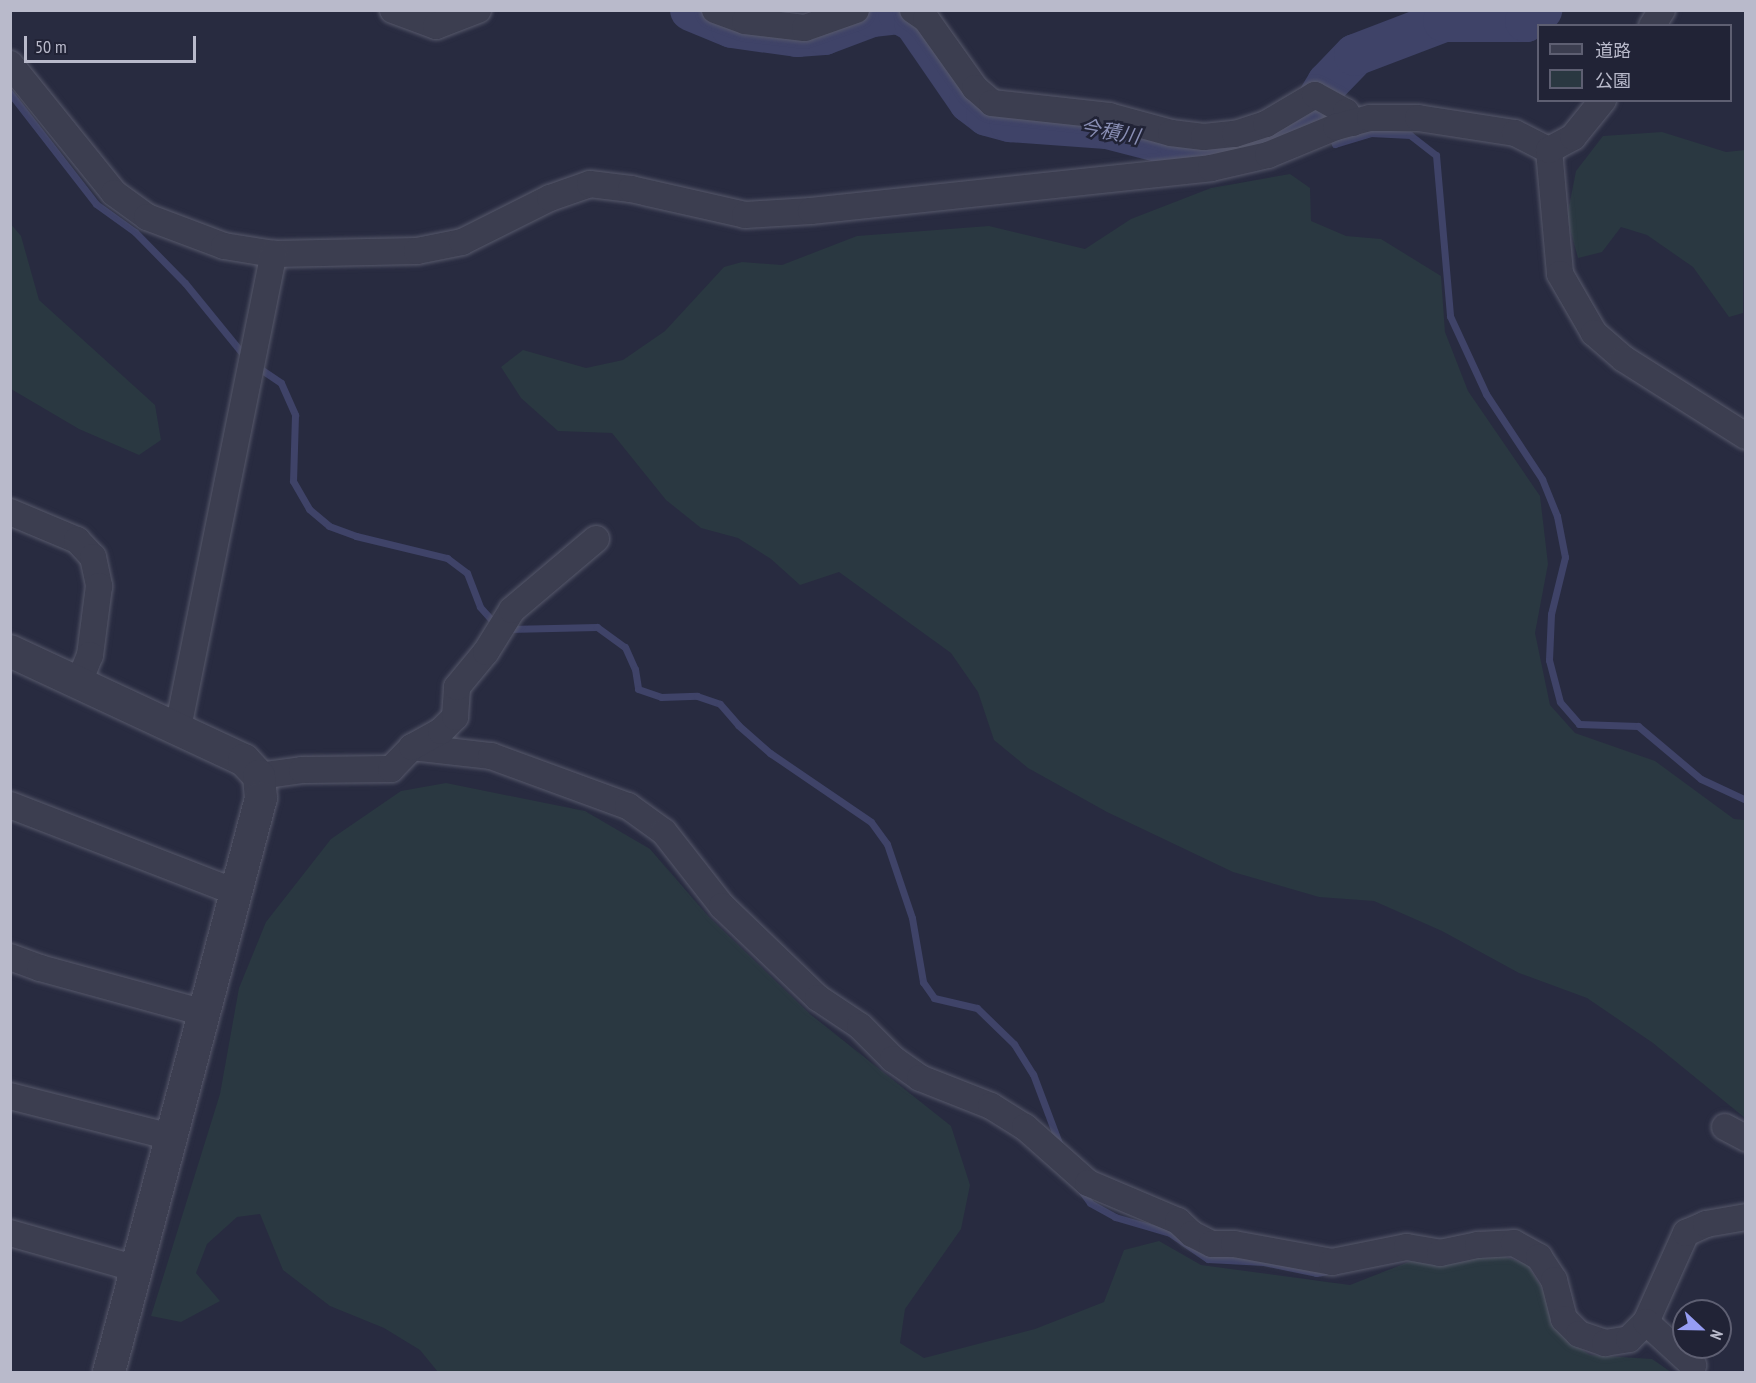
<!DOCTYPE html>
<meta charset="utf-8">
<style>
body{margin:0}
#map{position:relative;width:1756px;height:1383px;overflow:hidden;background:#282b40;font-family:"PT Sans Narrow","Noto Sans JP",sans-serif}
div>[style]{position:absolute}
.green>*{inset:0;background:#2a3841}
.stream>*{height:7px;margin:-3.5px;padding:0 3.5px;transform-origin:3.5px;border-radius:3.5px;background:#3f4368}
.river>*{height:42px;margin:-21px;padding:0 21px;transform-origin:21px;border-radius:21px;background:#3f4368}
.roads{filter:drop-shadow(0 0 2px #57596b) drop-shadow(0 0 2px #57596b)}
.minor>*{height:26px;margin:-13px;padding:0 13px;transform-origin:13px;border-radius:13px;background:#3c3e50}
.tertiary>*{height:32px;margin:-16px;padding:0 16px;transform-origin:16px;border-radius:16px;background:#3c3e50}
span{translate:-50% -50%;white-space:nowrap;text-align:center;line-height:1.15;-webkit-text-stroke:5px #212336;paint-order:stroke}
.water-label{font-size:20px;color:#898eb4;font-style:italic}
.frame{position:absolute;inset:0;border:12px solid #b9bacb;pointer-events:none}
.legend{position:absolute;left:1537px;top:24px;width:195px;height:78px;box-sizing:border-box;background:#212336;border:2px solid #5e5f72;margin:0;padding:8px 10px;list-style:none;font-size:18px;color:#b9bacb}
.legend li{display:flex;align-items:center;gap:12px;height:30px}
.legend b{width:30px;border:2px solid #5e5f72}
.north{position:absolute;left:1672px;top:1299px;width:60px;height:60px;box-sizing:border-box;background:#212336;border:2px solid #5e5f72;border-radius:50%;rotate:112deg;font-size:16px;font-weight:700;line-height:24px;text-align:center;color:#b9bacb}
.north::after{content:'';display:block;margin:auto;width:21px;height:27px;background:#969df3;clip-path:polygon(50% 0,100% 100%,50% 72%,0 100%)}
.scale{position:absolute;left:24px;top:36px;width:172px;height:27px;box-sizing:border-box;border:3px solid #b9bacb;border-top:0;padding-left:8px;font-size:18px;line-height:21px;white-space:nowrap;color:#b9bacb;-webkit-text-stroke:4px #212336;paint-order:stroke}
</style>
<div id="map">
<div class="green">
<i style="clip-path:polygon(1662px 132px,1726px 152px,1745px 150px,1743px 313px,1729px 317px,1693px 267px,1647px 235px,1621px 227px,1602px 252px,1578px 258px,1567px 217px,1576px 171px,1603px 136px)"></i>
<i style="clip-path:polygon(1290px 174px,1310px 188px,1311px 221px,1346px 236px,1381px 239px,1441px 276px,1445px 332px,1468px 391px,1540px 496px,1548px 564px,1535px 633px,1550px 705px,1575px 733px,1655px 761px,1734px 819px,1745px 820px,1745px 1118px,1653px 1043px,1587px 998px,1519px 973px,1442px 931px,1374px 901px,1319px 897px,1233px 872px,1107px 812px,1028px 768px,994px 740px,978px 692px,951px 653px,839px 572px,800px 585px,771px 559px,738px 538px,701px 528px,666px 500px,612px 433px,558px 431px,521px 398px,501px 367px,523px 350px,586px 368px,623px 360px,665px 331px,724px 267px,742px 262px,782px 265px,857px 236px,989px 226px,1085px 249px,1131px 219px,1211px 188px)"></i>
<i style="clip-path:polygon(10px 223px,21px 236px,39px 300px,155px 405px,161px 440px,139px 455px,79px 429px,11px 389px)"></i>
<i style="clip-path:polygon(446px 783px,585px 811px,650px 849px,709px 917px,810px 1014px,951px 1126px,970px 1185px,961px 1229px,905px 1309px,900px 1343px,924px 1358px,1035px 1329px,1104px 1302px,1124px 1250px,1159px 1241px,1201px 1265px,1350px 1285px,1411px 1261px,1449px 1261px,1496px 1254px,1527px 1264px,1548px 1298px,1563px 1337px,1590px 1355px,1652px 1359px,1671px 1372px,438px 1372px,420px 1350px,384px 1328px,330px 1306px,283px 1270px,260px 1214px,237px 1217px,207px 1244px,196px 1273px,220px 1301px,181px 1322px,151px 1316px,220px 1094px,239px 988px,266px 922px,331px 839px,401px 791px)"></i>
</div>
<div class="stream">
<i style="left:10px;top:93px;width:140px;rotate:52.2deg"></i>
<i style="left:96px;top:204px;width:48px;rotate:35.7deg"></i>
<i style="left:135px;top:232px;width:71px;rotate:45.6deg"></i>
<i style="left:185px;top:283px;width:98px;rotate:50.8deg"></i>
<i style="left:1310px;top:113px;width:14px;rotate:4deg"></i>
<i style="left:1324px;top:114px;width:32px;rotate:70deg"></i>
<i style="left:1335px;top:144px;width:38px;rotate:-17deg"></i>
<i style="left:1371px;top:133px;width:39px;rotate:3deg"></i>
<i style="left:1410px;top:135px;width:33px;rotate:38deg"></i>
<i style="left:1436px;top:155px;width:162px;rotate:85deg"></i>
<i style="left:1450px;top:316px;width:86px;rotate:65.2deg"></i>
<i style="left:1486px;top:394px;width:102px;rotate:56.6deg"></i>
<i style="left:1542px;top:479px;width:40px;rotate:68deg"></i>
<i style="left:1557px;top:516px;width:42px;rotate:79deg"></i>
<i style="left:1565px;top:557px;width:59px;rotate:103.8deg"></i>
<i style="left:1551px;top:614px;width:46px;rotate:92.5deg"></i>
<i style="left:1549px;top:660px;width:43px;rotate:75.3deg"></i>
<i style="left:1560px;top:702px;width:29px;rotate:49deg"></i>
<i style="left:1579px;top:724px;width:59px;rotate:1.9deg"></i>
<i style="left:1638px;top:726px;width:82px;rotate:40.1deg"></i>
<i style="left:1701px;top:779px;width:50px;rotate:25deg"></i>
<i style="left:256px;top:366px;width:30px;rotate:34deg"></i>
<i style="left:281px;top:383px;width:35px;rotate:66deg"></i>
<i style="left:295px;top:415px;width:66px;rotate:91.7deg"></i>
<i style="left:293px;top:481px;width:32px;rotate:60deg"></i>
<i style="left:309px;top:509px;width:26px;rotate:40deg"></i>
<i style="left:329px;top:526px;width:29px;rotate:20deg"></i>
<i style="left:356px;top:536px;width:94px;rotate:13.6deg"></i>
<i style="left:447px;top:558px;width:25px;rotate:37deg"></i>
<i style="left:467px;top:573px;width:36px;rotate:69deg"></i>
<i style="left:480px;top:607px;width:25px;rotate:48deg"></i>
<i style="left:508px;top:629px;width:89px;rotate:-1.3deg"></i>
<i style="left:597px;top:627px;width:34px;rotate:36deg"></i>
<i style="left:625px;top:647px;width:24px;rotate:66deg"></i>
<i style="left:635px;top:669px;width:20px;rotate:81deg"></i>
<i style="left:638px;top:689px;width:24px;rotate:19deg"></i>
<i style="left:661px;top:697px;width:36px;rotate:-2deg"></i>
<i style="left:697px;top:696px;width:24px;rotate:19deg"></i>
<i style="left:720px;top:704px;width:28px;rotate:49deg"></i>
<i style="left:738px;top:725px;width:43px;rotate:41.2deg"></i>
<i style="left:770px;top:753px;width:122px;rotate:34.3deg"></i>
<i style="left:871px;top:822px;width:27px;rotate:54deg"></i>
<i style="left:887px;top:844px;width:78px;rotate:71.3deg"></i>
<i style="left:912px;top:918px;width:65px;rotate:80.2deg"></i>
<i style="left:923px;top:982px;width:19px;rotate:55deg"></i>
<i style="left:934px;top:998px;width:44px;rotate:13.1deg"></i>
<i style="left:977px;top:1008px;width:52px;rotate:44.2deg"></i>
<i style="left:1014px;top:1044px;width:36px;rotate:58deg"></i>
<i style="left:1033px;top:1074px;width:77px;rotate:69.4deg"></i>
<i style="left:1080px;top:1189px;width:17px;rotate:54deg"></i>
<i style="left:1090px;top:1203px;width:29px;rotate:29deg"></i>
<i style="left:1115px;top:1217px;width:57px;rotate:16.2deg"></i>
<i style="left:1170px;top:1233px;width:46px;rotate:34.4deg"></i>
<i style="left:1208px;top:1259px;width:56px;rotate:3.1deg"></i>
<i style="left:1264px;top:1262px;width:53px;rotate:11.9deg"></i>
<i style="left:1316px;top:1273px;width:12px;rotate:-9deg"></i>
</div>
<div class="river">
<i style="left:691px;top:10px;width:44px;rotate:22.5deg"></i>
<i style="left:732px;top:27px;width:66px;rotate:7.9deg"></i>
<i style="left:797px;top:36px;width:27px;rotate:-4deg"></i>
<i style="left:824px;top:34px;width:51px;rotate:-20.6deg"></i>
<i style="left:872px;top:16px;width:27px;rotate:-6deg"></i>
<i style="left:899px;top:13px;width:18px;rotate:29deg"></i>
<i style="left:915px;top:22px;width:97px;rotate:55.5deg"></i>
<i style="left:970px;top:102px;width:21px;rotate:37deg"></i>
<i style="left:987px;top:115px;width:24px;rotate:15deg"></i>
<i style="left:1010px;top:121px;width:97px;rotate:4.1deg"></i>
<i style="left:1107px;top:128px;width:76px;rotate:14.4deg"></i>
<i style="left:1181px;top:147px;width:38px"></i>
<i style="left:1219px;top:147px;width:59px;rotate:-14.7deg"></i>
<i style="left:1276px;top:132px;width:39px;rotate:-29deg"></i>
<i style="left:1310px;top:113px;width:35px;rotate:-59deg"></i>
<i style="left:1328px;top:83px;width:39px;rotate:-46deg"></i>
<i style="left:1355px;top:55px;width:95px;rotate:-20.9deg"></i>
<i style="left:1444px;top:21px;width:82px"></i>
<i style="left:1526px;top:21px;width:19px;rotate:-36deg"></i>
</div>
<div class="roads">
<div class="minor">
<i style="left:393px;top:10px;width:46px;rotate:20.4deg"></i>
<i style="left:436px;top:26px;width:45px;rotate:-20.9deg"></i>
<i style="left:715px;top:10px;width:32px;rotate:20deg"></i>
<i style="left:745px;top:21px;width:60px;rotate:6.7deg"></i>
<i style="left:805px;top:28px;width:54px;rotate:-19.4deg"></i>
<i style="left:913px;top:10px;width:16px;rotate:35deg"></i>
<i style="left:926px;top:19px;width:85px;rotate:54.6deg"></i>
<i style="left:975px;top:88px;width:23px;rotate:41deg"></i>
<i style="left:992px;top:103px;width:118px;rotate:6.3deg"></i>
<i style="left:1109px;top:116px;width:64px;rotate:15.3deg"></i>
<i style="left:1171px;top:133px;width:33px;rotate:7deg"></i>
<i style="left:1204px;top:137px;width:31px;rotate:-6deg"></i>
<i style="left:1235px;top:134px;width:33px;rotate:-18deg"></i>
<i style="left:1266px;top:124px;width:57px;rotate:-30.6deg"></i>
<i style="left:1315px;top:95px;width:35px;rotate:29deg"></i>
<i style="left:1346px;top:112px;width:13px;rotate:58deg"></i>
<i style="left:1652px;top:26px;width:19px;rotate:-58deg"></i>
<i style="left:10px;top:64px;width:166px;rotate:51.1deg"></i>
<i style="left:114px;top:193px;width:41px;rotate:36deg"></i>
<i style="left:147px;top:217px;width:82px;rotate:20.6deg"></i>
<i style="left:224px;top:246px;width:51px;rotate:9.1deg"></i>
<i style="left:274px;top:254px;width:143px;rotate:-1.2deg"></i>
<i style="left:417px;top:251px;width:46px;rotate:-11.3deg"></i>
<i style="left:462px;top:242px;width:98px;rotate:-26.6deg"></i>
<i style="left:550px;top:198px;width:42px;rotate:-19.3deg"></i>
<i style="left:590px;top:184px;width:41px;rotate:7deg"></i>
<i style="left:631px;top:189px;width:117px;rotate:12.8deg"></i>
<i style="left:745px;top:215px;width:66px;rotate:-3.5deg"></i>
<i style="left:811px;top:211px;width:402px;rotate:-6.1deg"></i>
<i style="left:1211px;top:168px;width:58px;rotate:-12.8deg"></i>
<i style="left:1268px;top:155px;width:74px;rotate:-22.4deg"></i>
<i style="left:1336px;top:127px;width:35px;rotate:-15deg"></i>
<i style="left:1370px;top:118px;width:48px"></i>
<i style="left:1418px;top:118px;width:98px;rotate:8.8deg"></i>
<i style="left:1515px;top:133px;width:38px;rotate:27deg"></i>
<i style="left:1549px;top:150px;width:124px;rotate:84.9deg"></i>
<i style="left:1560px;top:274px;width:68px;rotate:60deg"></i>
<i style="left:1594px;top:333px;width:40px;rotate:41deg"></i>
<i style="left:1624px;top:359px;width:144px;rotate:32.3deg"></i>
<i style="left:1549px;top:150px;width:27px;rotate:-28deg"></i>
<i style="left:1573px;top:137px;width:48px;rotate:-51deg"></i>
<i style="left:10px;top:512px;width:73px;rotate:22.7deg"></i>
<i style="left:77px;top:540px;width:23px;rotate:47deg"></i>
<i style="left:93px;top:557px;width:30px;rotate:78deg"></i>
<i style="left:99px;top:586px;width:70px;rotate:97.4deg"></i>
<i style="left:90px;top:655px;width:29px;rotate:112deg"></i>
<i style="left:178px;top:728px;width:484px;rotate:-78.6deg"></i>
<i style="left:412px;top:747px;width:80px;rotate:6.5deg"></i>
<i style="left:491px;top:756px;width:146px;rotate:20.1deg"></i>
<i style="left:628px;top:806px;width:44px;rotate:35.8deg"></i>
<i style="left:664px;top:832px;width:94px;rotate:51.9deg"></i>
<i style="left:722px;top:906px;width:133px;rotate:43.8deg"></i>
<i style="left:818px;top:998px;width:50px;rotate:33.7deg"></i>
<i style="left:860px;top:1026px;width:47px;rotate:45deg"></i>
<i style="left:893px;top:1059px;width:33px;rotate:35deg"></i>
<i style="left:920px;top:1078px;width:76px;rotate:21.5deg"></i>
<i style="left:991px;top:1106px;width:40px;rotate:32deg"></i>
<i style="left:1025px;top:1127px;width:84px;rotate:41.6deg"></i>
<i style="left:1088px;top:1183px;width:98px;rotate:22.9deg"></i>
<i style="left:1178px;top:1221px;width:19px;rotate:43deg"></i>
<i style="left:1192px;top:1234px;width:22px;rotate:27deg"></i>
<i style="left:1212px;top:1244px;width:22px"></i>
<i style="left:1234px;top:1244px;width:100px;rotate:10.4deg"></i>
<i style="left:1332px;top:1262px;width:76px;rotate:-11.3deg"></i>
<i style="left:1407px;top:1247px;width:34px;rotate:10deg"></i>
<i style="left:1440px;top:1253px;width:39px;rotate:-12deg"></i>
<i style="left:1478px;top:1245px;width:36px;rotate:-3deg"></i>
<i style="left:1514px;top:1243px;width:29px;rotate:29deg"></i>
<i style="left:1539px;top:1257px;width:27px;rotate:57deg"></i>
<i style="left:1554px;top:1280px;width:40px;rotate:75.6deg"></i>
<i style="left:1564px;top:1319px;width:21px;rotate:45deg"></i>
<i style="left:1579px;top:1334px;width:28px;rotate:19deg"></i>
<i style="left:1605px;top:1343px;width:24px;rotate:-9deg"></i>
<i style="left:1629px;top:1339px;width:24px;rotate:-45deg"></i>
<i style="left:1646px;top:1322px;width:98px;rotate:-65.8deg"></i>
<i style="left:1686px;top:1233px;width:22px;rotate:-24deg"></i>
<i style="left:1706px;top:1224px;width:41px;rotate:-9.9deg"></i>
<i style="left:259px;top:776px;width:43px;rotate:-7.9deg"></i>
<i style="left:302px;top:770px;width:89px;rotate:-0.6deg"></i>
<i style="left:391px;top:769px;width:30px;rotate:-46deg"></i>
<i style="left:412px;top:747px;width:33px;rotate:-29deg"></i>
<i style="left:441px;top:731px;width:20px;rotate:-45deg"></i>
<i style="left:455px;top:717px;width:30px;rotate:-86deg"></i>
<i style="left:457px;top:687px;width:45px;rotate:-50.4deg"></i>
<i style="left:486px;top:652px;width:49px;rotate:-58.2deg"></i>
<i style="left:512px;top:610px;width:110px;rotate:-40.2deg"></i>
<i style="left:10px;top:805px;width:241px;rotate:21.1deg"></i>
<i style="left:10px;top:957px;width:32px;rotate:20deg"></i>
<i style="left:40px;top:968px;width:170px;rotate:15.3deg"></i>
<i style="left:10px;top:1096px;width:166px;rotate:14.3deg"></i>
<i style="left:1725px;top:1127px;width:24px;rotate:28deg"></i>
<i style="left:10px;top:1233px;width:132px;rotate:15.8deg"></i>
<i style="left:1646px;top:1322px;width:64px;rotate:42.5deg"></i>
</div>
<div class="tertiary">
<i style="left:10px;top:651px;width:258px;rotate:25deg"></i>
<i style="left:244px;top:760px;width:22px;rotate:47deg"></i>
<i style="left:259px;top:776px;width:22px;rotate:85deg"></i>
<i style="left:261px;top:798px;width:594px;rotate:104.83deg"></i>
</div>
</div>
<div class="water-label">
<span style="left:1110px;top:132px;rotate:10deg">今積川</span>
</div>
<div class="frame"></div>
<ul class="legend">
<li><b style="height:8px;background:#3c3e50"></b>道路</li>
<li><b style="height:16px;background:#2a3841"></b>公園</li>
</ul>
<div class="north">N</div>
<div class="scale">50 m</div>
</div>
